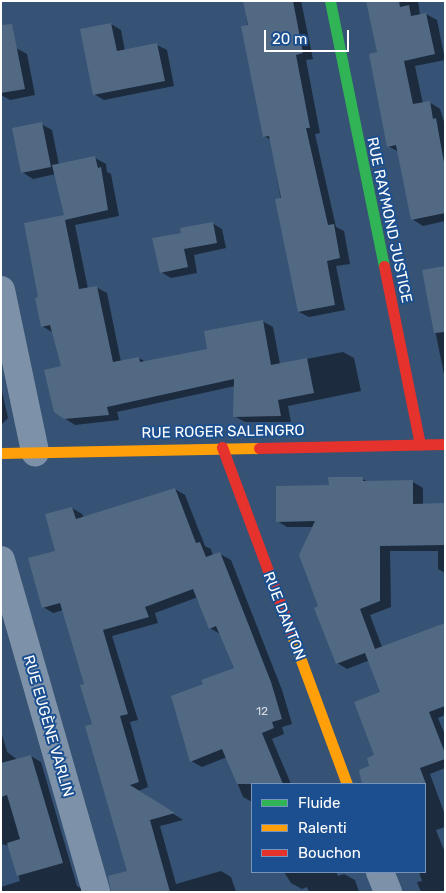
<!DOCTYPE html>
<meta charset="utf-8">
<style>
body{margin:0}
#map{position:relative;width:446px;height:893px;overflow:hidden;background:#365274;font-family:Rubik,sans-serif}
div>[style]{position:absolute}
.shadow>*{inset:0;background:#0007}
.building>*{inset:0;background:#526984}
.street>*{height:28px;margin:-14px;padding:0 14px;transform-origin:14px;border-radius:14px;background:#7d92a8}
.fast>*{height:11px;margin:-5.5px;padding:0 5.5px;transform-origin:5.5px;border-radius:5.5px;background:#30b455}
.slow>*{height:11px;margin:-5.5px;padding:0 5.5px;transform-origin:5.5px;border-radius:5.5px;background:#ff9f0a}
.jam>*{height:11px;margin:-5.5px;padding:0 5.5px;transform-origin:5.5px;border-radius:5.5px;background:#e5322d}
span{translate:-50% -50%;white-space:nowrap;text-align:center;line-height:1.15;-webkit-text-stroke:4px #1b4f8f;paint-order:stroke}
.number-label{font-size:12px;color:#d4dae0}
.number-label span{-webkit-text-stroke-width:0}
.street-label{font-size:15px;color:#fff}
.frame{position:absolute;inset:0;border:2px solid #fff;pointer-events:none}
.legend{position:absolute;left:251px;top:783px;width:175px;height:90px;box-sizing:border-box;background:#1b4f8f;border:1px solid #7695bc;margin:0;padding:6px 9px;list-style:none;font-size:15px;color:#fff}
.legend li{display:flex;align-items:center;gap:10px;height:25px}
.legend b{width:25px;border:1px solid #7695bc}
.scale{position:absolute;left:264px;top:30px;width:85px;height:22px;box-sizing:border-box;border:2px solid #fff;border-top:0;padding-left:6px;font-size:15px;line-height:18px;white-space:nowrap;color:#fff;-webkit-text-stroke:4px #1b4f8f;paint-order:stroke}
</style>
<div id="map">
<div class="shadow">
<i style="clip-path:polygon(244px 1px,301px 1px,313px 59px,306px 60px,320px 133px,315px 134px,336px 227px,344px 231px,350px 264px,336px 266px,345px 310px,309px 317px,299px 312px,271px 140px,264px 136px)"></i>
<i style="clip-path:polygon(368px 1px,418px 1px,420px 15px,426px 14px,437px 20px,445px 60px,415px 66px,423px 104px,429px 102px,440px 109px,445px 125px,445px 221px,423px 226px,412px 219px,399px 152px,388px 146px,378px 53px)"></i>
<i style="clip-path:polygon(111px 24px,121px 30px,125px 51px,157px 45px,167px 50px,174px 86px,104px 100px,94px 94px)"></i>
<i style="clip-path:polygon(16px 48px,27px 54px,35px 95px,10px 100px,1px 95px,1px 50px)"></i>
<i style="clip-path:polygon(41px 124px,52px 130px,59px 165px,95px 158px,106px 164px,107px 172px,111px 174px,119px 216px,75px 225px,88px 289px,96px 287px,107px 293px,121px 362px,139px 358px,146px 362px,208px 350px,262px 321px,273px 327px,280px 364px,343px 352px,354px 358px,361px 391px,288px 406px,291px 422px,245px 422px,234px 416px,235px 386px,117px 412px,119px 420px,75px 425px,64px 418px,63px 367px,52px 332px,42px 326px,40px 298px,65px 216px,56px 174px,33px 179px,22px 172px)"></i>
<i style="clip-path:polygon(212px 223px,222px 229px,226px 248px,194px 255px,197px 273px,171px 278px,161px 272px,182px 234px)"></i>
<i style="clip-path:polygon(445px 267px,445px 379px,423px 271px)"></i>
<i style="clip-path:polygon(1px 387px,8px 418px,1px 425px)"></i>
<i style="clip-path:polygon(363px 479px,368px 482px,413px 482px,423px 488px,423px 505px,445px 504px,445px 573px,438px 569px,438px 551px,390px 551px,391px 607px,370px 615px,382px 647px,445px 669px,445px 715px,438px 718px,445px 735px,445px 768px,430px 774px,445px 815px,445px 827px,436px 830px,445px 853px,445px 892px,421px 892px,417px 882px,422px 881px,419px 872px,425px 872px,425px 784px,377px 784px,368px 759px,376px 756px,386px 692px,370px 660px,347px 669px,337px 663px,319px 607px,314px 527px,287px 527px,277px 521px,330px 486px)"></i>
<i style="clip-path:polygon(175px 489px,185px 495px,205px 546px,211px 549px,213px 556px,220px 554px,231px 560px,282px 690px,292px 724px,282px 727px,284px 734px,272px 739px,291px 784px,252px 784px,252px 802px,243px 797px,227px 757px,202px 767px,191px 761px,204px 685px,235px 668px,220px 634px,210px 628px,198px 597px,155px 613px,158px 623px,112px 636px,138px 720px,130px 722px,148px 787px,138px 791px,183px 820px,160px 826px,176px 884px,221px 871px,231px 877px,236px 892px,135px 892px,85px 685px,63px 610px,53px 613px,43px 607px,57px 552px,72px 508px,82px 514px,84px 518px)"></i>
<i style="clip-path:polygon(1px 731px,7px 752px,18px 760px,31px 756px,41px 762px,77px 886px,88px 892px,1px 892px,1px 887px,20px 881px,10px 846px,1px 844px)"></i>
<i style="clip-path:polygon(284px 872px,336px 872px,338px 876px,344px 874px,355px 880px,359px 892px,309px 892px,307px 887px,302px 889px,291px 883px)"></i>
</div>
<div class="building">
<i style="clip-path:polygon(243px 1px,293px 1px,303px 53px,296px 55px,310px 128px,306px 128px,328px 225px,334px 224px,340px 258px,327px 261px,335px 305px,298px 312px,275px 199px,281px 198px,269px 136px,263px 137px,241px 26px,248px 25px)"></i>
<i style="clip-path:polygon(366px 1px,399px 1px,400px 7px,409px 5px,411px 16px,426px 13px,435px 54px,404px 61px,413px 104px,430px 101px,433px 119px,436px 118px,445px 168px,445px 213px,411px 220px,396px 145px,387px 147px,369px 54px,377px 52px)"></i>
<i style="clip-path:polygon(111px 23px,117px 51px,157px 43px,165px 81px,93px 95px,80px 29px)"></i>
<i style="clip-path:polygon(12px 24px,25px 89px,1px 93px,1px 25px)"></i>
<i style="clip-path:polygon(42px 122px,51px 167px,21px 173px,12px 128px)"></i>
<i style="clip-path:polygon(95px 156px,98px 168px,101px 167px,108px 210px,65px 220px,79px 289px,97px 286px,113px 362px,139px 357px,140px 362px,207px 349px,204px 331px,263px 320px,271px 365px,307px 358px,314px 393px,278px 400px,281px 416px,233px 417px,234px 379px,107px 407px,109px 415px,64px 419px,54px 412px,44px 370px,61px 366px,50px 325px,41px 327px,35px 298px,38px 297px,24px 223px,64px 215px,52px 165px)"></i>
<i style="clip-path:polygon(213px 222px,217px 243px,184px 249px,188px 267px,160px 273px,152px 238px,181px 233px,180px 228px)"></i>
<i style="clip-path:polygon(445px 266px,445px 332px,434px 333px,422px 270px)"></i>
<i style="clip-path:polygon(328px 477px,363px 477px,363px 481px,413px 480px,413px 504px,445px 503px,445px 545px,380px 546px,380px 601px,360px 609px,375px 649px,445px 623px,445px 706px,429px 712px,445px 753px,445px 759px,420px 768px,426px 784px,362px 784px,359px 770px,369px 766px,367px 758px,374px 755px,354px 702px,380px 692px,365px 653px,336px 664px,314px 608px,318px 606px,299px 555px,315px 521px,276px 522px,276px 486px,329px 485px)"></i>
<i style="clip-path:polygon(175px 488px,196px 543px,200px 542px,206px 557px,220px 552px,271px 682px,282px 719px,272px 722px,274px 728px,262px 733px,283px 784px,237px 784px,222px 749px,190px 762px,171px 696px,203px 684px,201px 680px,234px 668px,216px 626px,209px 629px,193px 589px,145px 607px,149px 617px,103px 630px,128px 714px,120px 716px,139px 782px,130px 785px,175px 813px,150px 820px,170px 892px,111px 892px,108px 876px,127px 871px,85px 726px,92px 724px,80px 685px,84px 684px,60px 603px,42px 608px,28px 558px,55px 551px,45px 514px,72px 507px,76px 519px)"></i>
<i style="clip-path:polygon(31px 755px,63px 863px,17px 876px,7px 843px,20px 839px,7px 795px,1px 797px,1px 763px)"></i>
</div>
<div class="street">
<i style="left:1px;top:290px;width:166px;rotate:78.1deg"></i>
<i style="left:1px;top:560px;width:345px;rotate:74deg"></i>
<i style="left:380px;top:872px;width:22px;rotate:68deg"></i>
</div>
<div class="fast">
<i style="left:330px;top:1px;width:270px;rotate:78.5deg"></i>
</div>
<div class="slow">
<i style="left:1px;top:453px;width:258px;rotate:-1.1deg"></i>
<i style="left:291px;top:633px;width:161px;rotate:69.7deg"></i>
</div>
<div class="jam">
<i style="left:384px;top:266px;width:182px;rotate:78.6deg"></i>
<i style="left:222px;top:447px;width:198px;rotate:69.6deg"></i>
<i style="left:259px;top:448px;width:186px;rotate:-1.2deg"></i>
</div>
<div class="number-label">
<span style="left:262px;top:712px">12</span>
</div>
<div class="street-label">
<span style="left:389px;top:220px;rotate:78deg">RUE RAYMOND JUSTICE</span>
<span style="left:223px;top:432px;rotate:-1deg">RUE ROGER SALENGRO</span>
<span style="left:284px;top:616px;rotate:69deg">RUE DANTON</span>
<span style="left:48px;top:726px;rotate:74deg">RUE EUGÈNE VARLIN</span>
</div>
<div class="frame"></div>
<ul class="legend">
<li><b style="height:6px;background:#30b455"></b>Fluide</li>
<li><b style="height:6px;background:#ff9f0a"></b>Ralenti</li>
<li><b style="height:6px;background:#e5322d"></b>Bouchon</li>
</ul>
<div class="scale">20 m</div>
</div>
